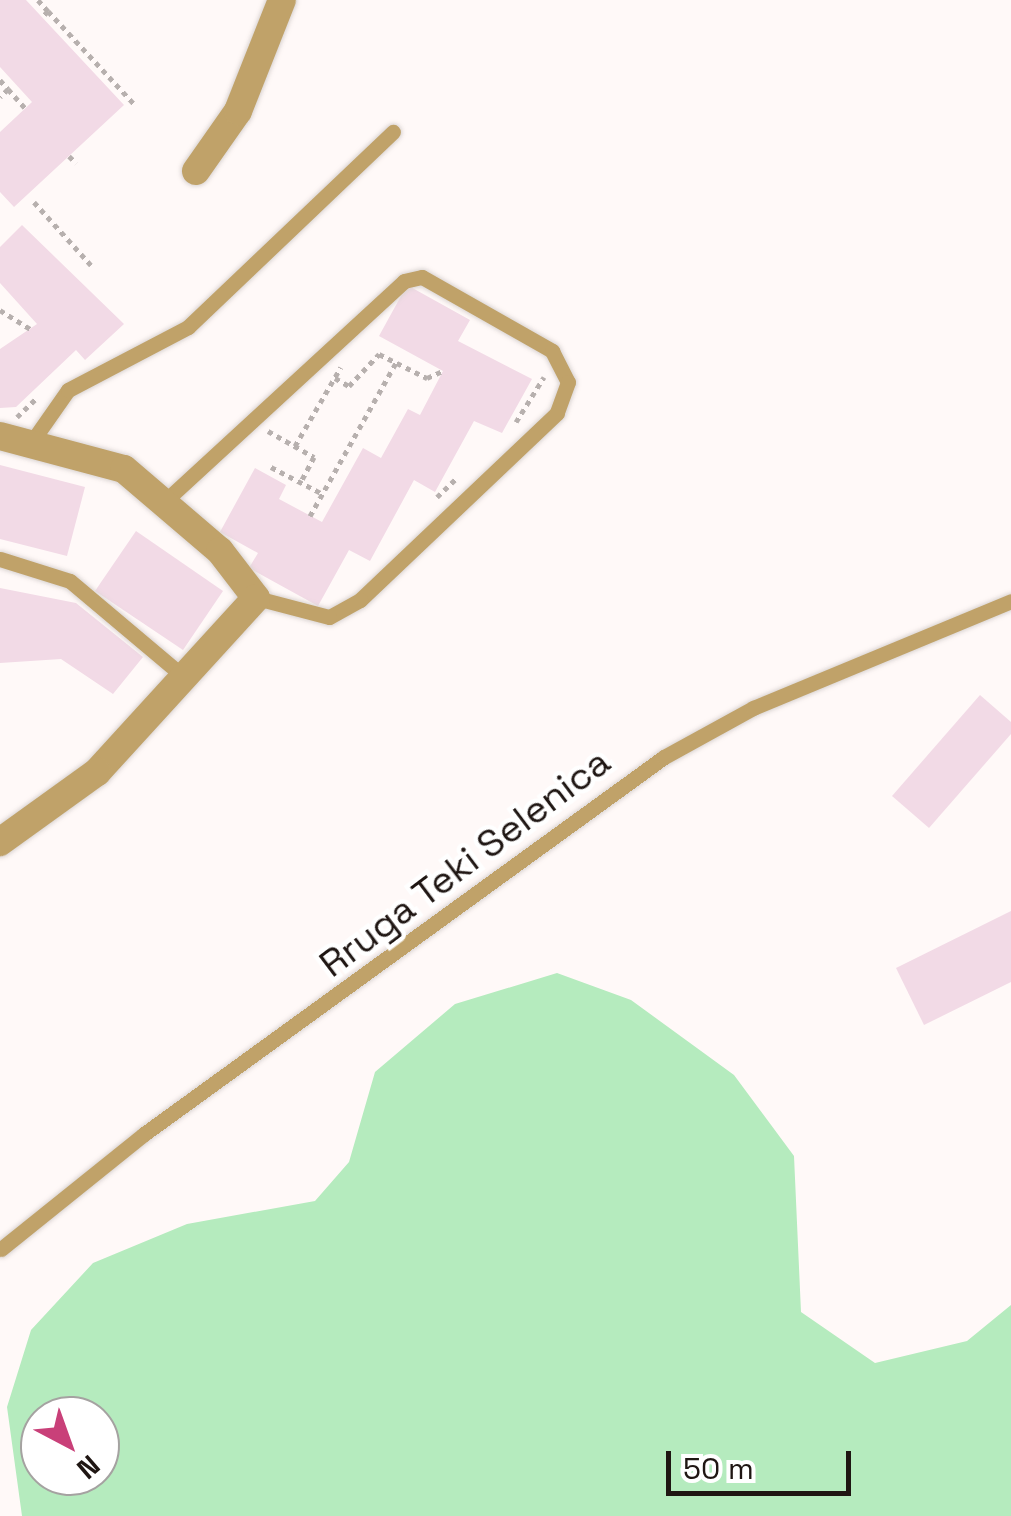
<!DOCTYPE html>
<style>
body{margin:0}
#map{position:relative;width:1011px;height:1516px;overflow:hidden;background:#fff9f8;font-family:"Space Grotesk",sans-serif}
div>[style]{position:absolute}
.green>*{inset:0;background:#b5ebbe}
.building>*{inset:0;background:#f2dae6}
.path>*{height:5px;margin-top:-2.5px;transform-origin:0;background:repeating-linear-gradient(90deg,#b7b0ae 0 5px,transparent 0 10px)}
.roads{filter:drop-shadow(0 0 2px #dbd5d3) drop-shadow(0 0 2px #dbd5d3)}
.service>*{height:15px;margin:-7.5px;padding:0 7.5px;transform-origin:7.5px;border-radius:7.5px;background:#c0a269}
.minor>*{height:28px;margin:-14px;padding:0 14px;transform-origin:14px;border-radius:14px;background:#c0a269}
span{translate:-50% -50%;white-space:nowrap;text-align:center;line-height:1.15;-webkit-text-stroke:9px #fff;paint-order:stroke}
.street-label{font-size:38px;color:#1f1613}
.north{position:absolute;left:20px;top:1396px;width:100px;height:100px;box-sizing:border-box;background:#fff;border:2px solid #a5a2a1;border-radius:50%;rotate:139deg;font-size:28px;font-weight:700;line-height:40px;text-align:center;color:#1f1613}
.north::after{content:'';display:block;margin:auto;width:35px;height:45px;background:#c94079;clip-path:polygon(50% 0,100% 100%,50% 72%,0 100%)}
.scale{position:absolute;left:666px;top:1451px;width:185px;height:45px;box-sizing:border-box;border:5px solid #1f1613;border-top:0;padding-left:12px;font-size:30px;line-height:35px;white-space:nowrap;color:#1f1613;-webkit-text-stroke:8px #fff;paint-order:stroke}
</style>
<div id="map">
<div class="green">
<i style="clip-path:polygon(evenodd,557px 973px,631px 1000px,734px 1075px,794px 1156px,801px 1312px,875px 1363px,967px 1341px,1011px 1305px,1011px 1516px,22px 1516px,7px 1407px,31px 1330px,93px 1263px,187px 1224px,315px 1201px,349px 1162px,375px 1072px,455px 1004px,557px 973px,40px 1416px,100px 1416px,100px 1476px,40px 1476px,40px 1416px)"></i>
</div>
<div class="building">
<i style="clip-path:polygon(0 0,26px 0,124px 105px,14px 207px,0 192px,0 132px,32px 102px,0 67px)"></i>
<i style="clip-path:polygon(22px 225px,124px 324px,85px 360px,76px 350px,16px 407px,0 408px,0 349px,37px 324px,0 283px,0 247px)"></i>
<i style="clip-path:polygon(407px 285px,470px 320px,458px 341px,532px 379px,502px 433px,474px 421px,435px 492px,414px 480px,370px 561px,349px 550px,318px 606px,249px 568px,258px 553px,220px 532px,255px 468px,286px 485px,279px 499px,322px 522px,363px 448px,381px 458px,408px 409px,420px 415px,443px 371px,379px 336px)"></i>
<i style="clip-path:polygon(0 465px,85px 487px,67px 556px,0 539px)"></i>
<i style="clip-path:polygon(136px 531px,223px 591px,183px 650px,95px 591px)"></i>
<i style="clip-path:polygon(0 588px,76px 603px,143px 657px,113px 694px,61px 659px,0 663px)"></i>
<i style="clip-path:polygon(980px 695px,1011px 722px,1011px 734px,929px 828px,892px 796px)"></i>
<i style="clip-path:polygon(1011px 911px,1011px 982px,924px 1025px,896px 968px)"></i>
</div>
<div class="path">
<i style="left:38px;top:0;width:15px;rotate:48deg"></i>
<i style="left:48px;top:11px;width:8px;rotate:135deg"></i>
<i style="left:48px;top:11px;width:129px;rotate:47.2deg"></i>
<i style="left:0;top:80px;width:12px;rotate:48deg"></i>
<i style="left:8px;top:89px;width:11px;rotate:135deg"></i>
<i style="left:8px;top:89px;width:25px;rotate:48deg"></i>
<i style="left:69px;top:156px;width:10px;rotate:45deg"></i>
<i style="left:34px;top:202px;width:85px;rotate:47.9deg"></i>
<i style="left:0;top:310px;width:36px;rotate:32deg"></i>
<i style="left:335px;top:378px;width:16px;rotate:30deg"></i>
<i style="left:349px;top:386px;width:44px;rotate:-46.8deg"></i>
<i style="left:379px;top:354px;width:54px;rotate:26.6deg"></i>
<i style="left:427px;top:378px;width:17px;rotate:-24deg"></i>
<i style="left:17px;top:417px;width:29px;rotate:-44deg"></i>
<i style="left:516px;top:422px;width:53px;rotate:-58.1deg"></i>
<i style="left:268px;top:431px;width:53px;rotate:29.5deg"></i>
<i style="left:314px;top:457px;width:30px;rotate:118deg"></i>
<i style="left:295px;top:446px;width:91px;rotate:-59.8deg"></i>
<i style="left:271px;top:467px;width:56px;rotate:27.5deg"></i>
<i style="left:437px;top:497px;width:29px;rotate:-44deg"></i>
<i style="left:310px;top:516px;width:176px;rotate:-60.7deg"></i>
</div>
<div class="roads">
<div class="service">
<i style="left:33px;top:440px;width:61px;rotate:-55deg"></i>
<i style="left:68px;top:390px;width:136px;rotate:-27.7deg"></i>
<i style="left:188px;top:327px;width:283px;rotate:-43.6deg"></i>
<i style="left:164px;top:502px;width:326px;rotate:-42.6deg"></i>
<i style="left:404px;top:281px;width:18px;rotate:-13deg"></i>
<i style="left:422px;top:277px;width:150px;rotate:29.6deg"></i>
<i style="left:552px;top:351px;width:35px;rotate:63deg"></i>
<i style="left:568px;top:382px;width:33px;rotate:110deg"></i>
<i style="left:557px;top:413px;width:272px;rotate:136.5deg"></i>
<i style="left:360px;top:600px;width:35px;rotate:151deg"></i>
<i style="left:329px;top:617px;width:75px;rotate:-165.4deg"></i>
<i style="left:0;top:559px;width:73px;rotate:17.4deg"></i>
<i style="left:70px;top:581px;width:150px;rotate:40.1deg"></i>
<i style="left:1px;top:1249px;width:184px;rotate:-38.8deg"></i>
<i style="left:144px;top:1134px;width:642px;rotate:-35.94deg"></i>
<i style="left:664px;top:757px;width:102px;rotate:-28.8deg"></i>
<i style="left:753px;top:708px;width:279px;rotate:-22.5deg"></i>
</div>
<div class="minor">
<i style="left:196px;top:171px;width:73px;rotate:-55deg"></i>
<i style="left:238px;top:111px;width:119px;rotate:-68.4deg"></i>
<i style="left:0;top:436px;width:128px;rotate:14.9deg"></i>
<i style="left:124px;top:469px;width:126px;rotate:40.5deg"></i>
<i style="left:220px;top:551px;width:59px;rotate:52.5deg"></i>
<i style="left:256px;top:598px;width:236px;rotate:132.4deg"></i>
<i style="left:97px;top:772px;width:120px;rotate:144.2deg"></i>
</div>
</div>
<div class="street-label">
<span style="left:465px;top:863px;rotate:-37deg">Rruga Teki Selenica</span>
</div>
<div class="north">N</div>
<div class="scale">50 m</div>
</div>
